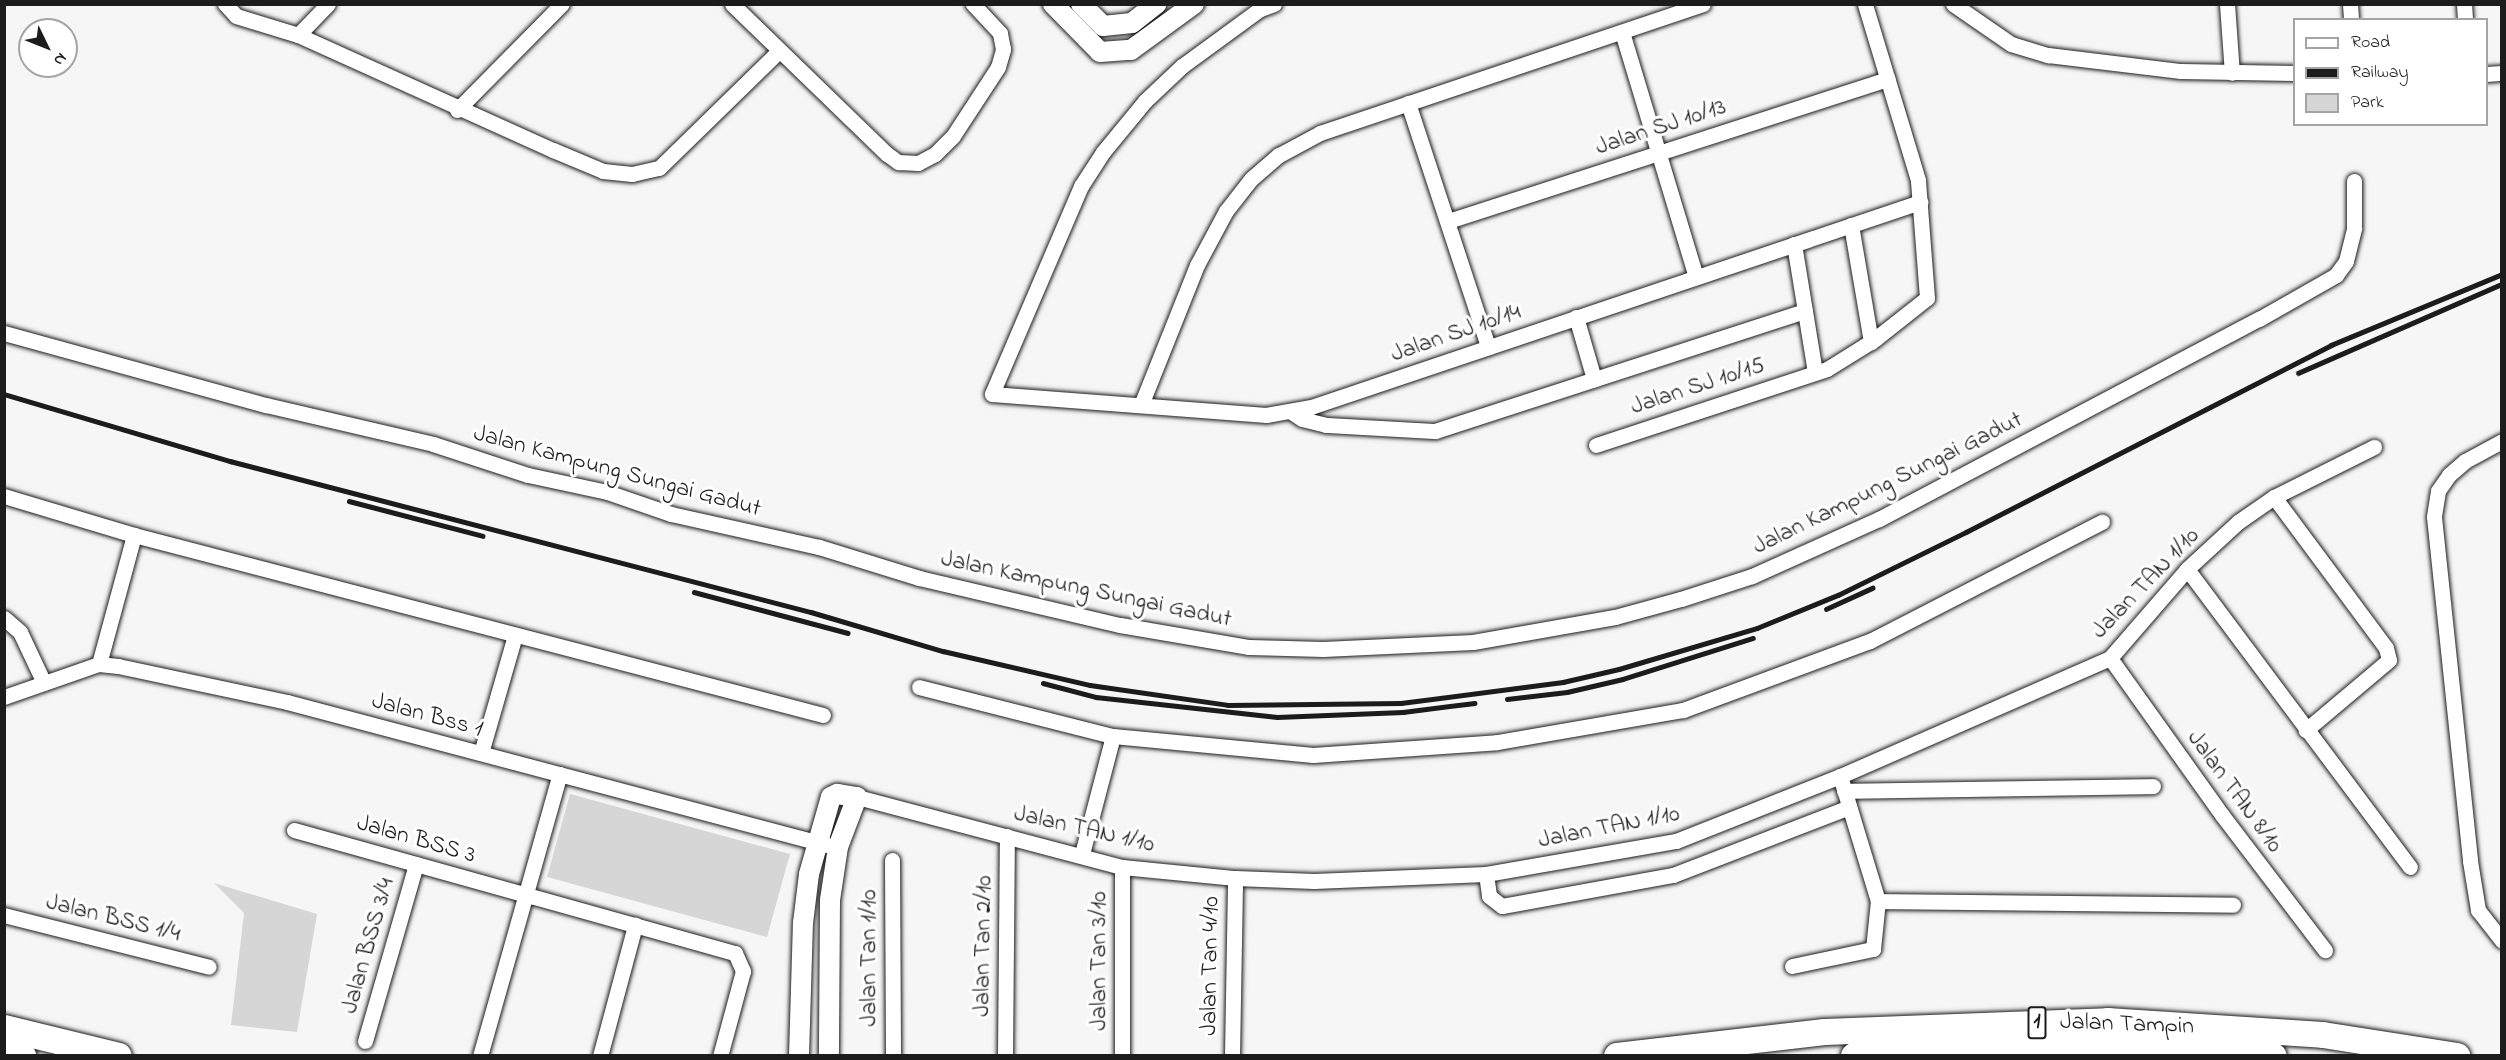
<!DOCTYPE html>
<style>
body{margin:0}
#map{position:relative;width:2506px;height:1060px;overflow:hidden;background:#f6f6f6;font-family:"Indie Flower",sans-serif}
div>[style]{position:absolute}
.green>*{inset:0;background:#d6d6d6}
.roads{filter:drop-shadow(0 0 2px #1c1c1c) drop-shadow(0 0 2px #1c1c1c)}
.minor>*{height:15px;margin:-7.5px;padding:0 7.5px;transform-origin:7.5px;border-radius:7.5px;background:#fff}
.tertiary>*{height:20px;margin:-10px;padding:0 10px;transform-origin:10px;border-radius:10px;background:#fff}
.trunk>*{height:26px;margin:-13px;padding:0 13px;transform-origin:13px;border-radius:13px;background:#fff}
.rail>*{height:4.5px;margin:-2.25px;padding:0 2.25px;transform-origin:2.25px;border-radius:2.25px;background:#1c1c1c}
span{translate:-50% -50%;white-space:nowrap;text-align:center;line-height:1.15;-webkit-text-stroke:6px #fff;paint-order:stroke}
.shield-label span{padding:2px 4px;background:#fff;border:2px solid;border-radius:4px;-webkit-text-stroke-width:0}
.shield-label{font-size:22px;color:#1c1c1c;font-weight:700}
.street-label{font-size:24px;color:#1c1c1c}
.frame{position:absolute;inset:0;border:6px solid #1c1c1c;pointer-events:none}
.legend{position:absolute;left:2293px;top:18px;width:195px;height:108px;box-sizing:border-box;background:#fff;border:2px solid #a4a4a4;margin:0;padding:8px 10px;list-style:none;font-size:18px;color:#1c1c1c}
.legend li{display:flex;align-items:center;gap:12px;height:30px}
.legend b{width:30px;border:2px solid #a4a4a4}
.north{position:absolute;left:18px;top:18px;width:60px;height:60px;box-sizing:border-box;background:#fff;border:2px solid #a4a4a4;border-radius:50%;rotate:133deg;font-size:16px;font-weight:700;line-height:24px;text-align:center;color:#1c1c1c}
.north::after{content:'';display:block;margin:auto;width:21px;height:27px;background:#1c1c1c;clip-path:polygon(50% 0,100% 100%,50% 72%,0 100%)}
</style>
<div id="map">
<div class="green">
<i style="clip-path:polygon(570px 794px,790px 854px,767px 937px,547px 877px)"></i>
<i style="clip-path:polygon(214px 883px,317px 914px,297px 1032px,231px 1025px,244px 913px)"></i>
</div>
<div class="roads">
<div class="minor">
<i style="left:225px;top:4px;width:16px;rotate:47deg"></i>
<i style="left:236px;top:16px;width:65px;rotate:17deg"></i>
<i style="left:298px;top:35px;width:280px;rotate:24.3deg"></i>
<i style="left:553px;top:150px;width:54px;rotate:22.8deg"></i>
<i style="left:603px;top:171px;width:29px;rotate:6deg"></i>
<i style="left:632px;top:174px;width:28px;rotate:-13deg"></i>
<i style="left:659px;top:168px;width:168px;rotate:-44.3deg"></i>
<i style="left:732px;top:4px;width:216px;rotate:44.1deg"></i>
<i style="left:887px;top:154px;width:14px;rotate:36deg"></i>
<i style="left:898px;top:162px;width:20px;rotate:3deg"></i>
<i style="left:918px;top:163px;width:19px;rotate:-28deg"></i>
<i style="left:935px;top:154px;width:25px;rotate:-45deg"></i>
<i style="left:953px;top:136px;width:82px;rotate:-56.9deg"></i>
<i style="left:998px;top:67px;width:19px;rotate:-74deg"></i>
<i style="left:1003px;top:49px;width:16px;rotate:-101deg"></i>
<i style="left:1000px;top:33px;width:40px;rotate:-133deg"></i>
<i style="left:1274px;top:4px;width:15px;rotate:160deg"></i>
<i style="left:1260px;top:9px;width:97px;rotate:143.8deg"></i>
<i style="left:1182px;top:66px;width:51px;rotate:136.6deg"></i>
<i style="left:1145px;top:101px;width:66px;rotate:129.5deg"></i>
<i style="left:1103px;top:152px;width:40px;rotate:122.9deg"></i>
<i style="left:1081px;top:186px;width:226px;rotate:113.2deg"></i>
<i style="left:992px;top:394px;width:275px;rotate:4.4deg"></i>
<i style="left:1266px;top:415px;width:46px;rotate:-10.1deg"></i>
<i style="left:1311px;top:407px;width:643px;rotate:-18.6deg"></i>
<i style="left:1953px;top:4px;width:70px;rotate:34.6deg"></i>
<i style="left:2011px;top:44px;width:39px;rotate:17deg"></i>
<i style="left:2048px;top:55px;width:134px;rotate:6.9deg"></i>
<i style="left:2181px;top:71px;width:113px;rotate:1deg"></i>
<i style="left:2227px;top:4px;width:69px;rotate:85.9deg"></i>
<i style="left:2350px;top:4px;width:16px;rotate:86deg"></i>
<i style="left:2464px;top:4px;width:16px;rotate:86deg"></i>
<i style="left:1622px;top:32px;width:256px;rotate:73.2deg"></i>
<i style="left:298px;top:35px;width:43px;rotate:-45.9deg"></i>
<i style="left:2486px;top:74px;width:16px;rotate:-4deg"></i>
<i style="left:1408px;top:103px;width:257px;rotate:71.8deg"></i>
<i style="left:457px;top:110px;width:149px;rotate:-45.3deg"></i>
<i style="left:1448px;top:221px;width:462px;rotate:-17.9deg"></i>
<i style="left:1851px;top:225px;width:119px;rotate:80.3deg"></i>
<i style="left:1794px;top:244px;width:130px;rotate:80.7deg"></i>
<i style="left:1576px;top:317px;width:65px;rotate:73.8deg"></i>
<i style="left:4px;top:333px;width:272px;rotate:15.4deg"></i>
<i style="left:266px;top:405px;width:171px;rotate:13.1deg"></i>
<i style="left:433px;top:444px;width:100px;rotate:18.1deg"></i>
<i style="left:528px;top:475px;width:81px;rotate:12.1deg"></i>
<i style="left:607px;top:492px;width:68px;rotate:19deg"></i>
<i style="left:671px;top:514px;width:152px;rotate:12.6deg"></i>
<i style="left:819px;top:547px;width:105px;rotate:17.2deg"></i>
<i style="left:919px;top:578px;width:206px;rotate:13.2deg"></i>
<i style="left:1120px;top:625px;width:131px;rotate:9.7deg"></i>
<i style="left:1249px;top:647px;width:74px;rotate:1.5deg"></i>
<i style="left:1323px;top:649px;width:150px;rotate:-2.7deg"></i>
<i style="left:1473px;top:642px;width:144px;rotate:-10deg"></i>
<i style="left:1615px;top:617px;width:68px;rotate:-15.3deg"></i>
<i style="left:1681px;top:599px;width:75px;rotate:-17.9deg"></i>
<i style="left:1752px;top:576px;width:139px;rotate:-24.2deg"></i>
<i style="left:1879px;top:519px;width:429px;rotate:-27.8deg"></i>
<i style="left:2259px;top:319px;width:89px;rotate:-29.7deg"></i>
<i style="left:2336px;top:275px;width:17px;rotate:-54deg"></i>
<i style="left:2346px;top:261px;width:34px;rotate:-76deg"></i>
<i style="left:2354px;top:228px;width:47px;rotate:-90deg"></i>
<i style="left:1141px;top:405px;width:151px;rotate:-68.2deg"></i>
<i style="left:1197px;top:265px;width:61px;rotate:-61.8deg"></i>
<i style="left:1226px;top:211px;width:41px;rotate:-52deg"></i>
<i style="left:1251px;top:179px;width:37px;rotate:-41deg"></i>
<i style="left:1279px;top:155px;width:47px;rotate:-28.2deg"></i>
<i style="left:1320px;top:133px;width:404px;rotate:-18.6deg"></i>
<i style="left:1290px;top:411px;width:14px;rotate:34deg"></i>
<i style="left:1302px;top:419px;width:25px;rotate:14deg"></i>
<i style="left:1326px;top:425px;width:109px;rotate:3.2deg"></i>
<i style="left:1435px;top:431px;width:389px;rotate:-18deg"></i>
<i style="left:2502px;top:441px;width:42px;rotate:151.6deg"></i>
<i style="left:2465px;top:461px;width:21px;rotate:139deg"></i>
<i style="left:2449px;top:475px;width:19px;rotate:125deg"></i>
<i style="left:2438px;top:491px;width:26px;rotate:99deg"></i>
<i style="left:2434px;top:517px;width:346px;rotate:84deg"></i>
<i style="left:2470px;top:861px;width:50px;rotate:80.7deg"></i>
<i style="left:2478px;top:910px;width:39px;rotate:52deg"></i>
<i style="left:1596px;top:445px;width:243px;rotate:-18.2deg"></i>
<i style="left:1827px;top:369px;width:57px;rotate:-32deg"></i>
<i style="left:1875px;top:339px;width:66px;rotate:-38.3deg"></i>
<i style="left:1927px;top:298px;width:118px;rotate:-94.4deg"></i>
<i style="left:1918px;top:180px;width:184px;rotate:-106.8deg"></i>
<i style="left:4px;top:496px;width:136px;rotate:16.7deg"></i>
<i style="left:134px;top:535px;width:712px;rotate:14.64deg"></i>
<i style="left:2274px;top:497px;width:188px;rotate:53.4deg"></i>
<i style="left:2386px;top:648px;width:12px;rotate:76deg"></i>
<i style="left:2389px;top:660px;width:109px;rotate:139.9deg"></i>
<i style="left:2187px;top:569px;width:372px;rotate:53.2deg"></i>
<i style="left:4px;top:618px;width:21px;rotate:41deg"></i>
<i style="left:20px;top:632px;width:56px;rotate:64.8deg"></i>
<i style="left:2110px;top:658px;width:193px;rotate:54.5deg"></i>
<i style="left:2222px;top:815px;width:170px;rotate:52.7deg"></i>
<i style="left:99px;top:664px;width:134px;rotate:-74.8deg"></i>
<i style="left:919px;top:687px;width:200px;rotate:14.2deg"></i>
<i style="left:1113px;top:736px;width:201px;rotate:5.4deg"></i>
<i style="left:1313px;top:755px;width:184px;rotate:-4deg"></i>
<i style="left:1497px;top:742px;width:189px;rotate:-9.8deg"></i>
<i style="left:1683px;top:710px;width:199px;rotate:-20.3deg"></i>
<i style="left:1870px;top:641px;width:261px;rotate:-27.2deg"></i>
<i style="left:4px;top:697px;width:101px;rotate:-19.2deg"></i>
<i style="left:99px;top:664px;width:19px;rotate:6deg"></i>
<i style="left:118px;top:666px;width:173px;rotate:12deg"></i>
<i style="left:287px;top:702px;width:559px;rotate:14.83deg"></i>
<i style="left:481px;top:753px;width:123px;rotate:-73.9deg"></i>
<i style="left:1840px;top:776px;width:131px;rotate:73.1deg"></i>
<i style="left:1878px;top:901px;width:355px;rotate:0.6deg"></i>
<i style="left:1844px;top:791px;width:309px;rotate:-0.9deg"></i>
<i style="left:857px;top:797px;width:274px;rotate:14.8deg"></i>
<i style="left:1122px;top:867px;width:114px;rotate:5.6deg"></i>
<i style="left:1235px;top:878px;width:79px;rotate:2.2deg"></i>
<i style="left:1314px;top:881px;width:172px;rotate:-2.3deg"></i>
<i style="left:1486px;top:874px;width:193px;rotate:-9.9deg"></i>
<i style="left:1676px;top:841px;width:176px;rotate:-21.6deg"></i>
<i style="left:1840px;top:776px;width:295px;rotate:-23.6deg"></i>
<i style="left:2110px;top:658px;width:118px;rotate:-49.1deg"></i>
<i style="left:2187px;top:569px;width:69px;rotate:-42.7deg"></i>
<i style="left:2238px;top:522px;width:44px;rotate:-34.8deg"></i>
<i style="left:2274px;top:497px;width:112px;rotate:-26.6deg"></i>
<i style="left:294px;top:830px;width:458px;rotate:15.6deg"></i>
<i style="left:735px;top:953px;width:20px;rotate:66deg"></i>
<i style="left:743px;top:971px;width:88px;rotate:105.1deg"></i>
<i style="left:1082px;top:854px;width:122px;rotate:-75.3deg"></i>
<i style="left:892px;top:860px;width:196px;rotate:89.7deg"></i>
<i style="left:1122px;top:867px;width:189px;rotate:90deg"></i>
<i style="left:1486px;top:874px;width:22px;rotate:82deg"></i>
<i style="left:1489px;top:896px;width:16px;rotate:38deg"></i>
<i style="left:1502px;top:906px;width:174px;rotate:-10.3deg"></i>
<i style="left:1673px;top:875px;width:189px;rotate:-21.1deg"></i>
<i style="left:4px;top:915px;width:211px;rotate:14.2deg"></i>
<i style="left:1792px;top:966px;width:83px;rotate:-11.9deg"></i>
<i style="left:1873px;top:949px;width:48px;rotate:-84.1deg"></i>
<i style="left:365px;top:1041px;width:184px;rotate:-73.9deg"></i>
<i style="left:480px;top:1056px;width:293px;rotate:-74.2deg"></i>
<i style="left:600px;top:1056px;width:136px;rotate:-75deg"></i>
<i style="left:1005px;top:1056px;width:220px;rotate:-89.5deg"></i>
<i style="left:1232px;top:1056px;width:178px;rotate:-89deg"></i>
</div>
<div class="tertiary">
<i style="left:1053px;top:4px;width:67px;rotate:45.6deg"></i>
<i style="left:1100px;top:52px;width:31px;rotate:-4deg"></i>
<i style="left:1131px;top:50px;width:78px;rotate:-36.1deg"></i>
<i style="left:1081px;top:4px;width:31px;rotate:45deg"></i>
<i style="left:1103px;top:26px;width:29px;rotate:-6deg"></i>
<i style="left:1132px;top:23px;width:31px;rotate:-38deg"></i>
<i style="left:799px;top:1056px;width:133px;rotate:-88.3deg"></i>
<i style="left:803px;top:923px;width:49px;rotate:-83deg"></i>
<i style="left:809px;top:874px;width:80px;rotate:-74.1deg"></i>
<i style="left:831px;top:797px;width:7px;rotate:-27deg"></i>
<i style="left:837px;top:794px;width:20px;rotate:9deg"></i>
<i style="left:857px;top:797px;width:53px;rotate:110.8deg"></i>
<i style="left:838px;top:847px;width:54px;rotate:98.6deg"></i>
<i style="left:830px;top:900px;width:156px;rotate:90.4deg"></i>
</div>
<div class="trunk">
<i style="left:4px;top:1028px;width:118px;rotate:13.7deg"></i>
<i style="left:4px;top:1051px;width:20px;rotate:15deg"></i>
<i style="left:1617px;top:1056px;width:209px;rotate:-6.6deg"></i>
<i style="left:1825px;top:1032px;width:283px;rotate:-2.2deg"></i>
<i style="left:2108px;top:1021px;width:215px;rotate:3.7deg"></i>
<i style="left:2323px;top:1035px;width:136px;rotate:8.9deg"></i>
<i style="left:1854px;top:1056px;width:248px;rotate:-2.5deg"></i>
<i style="left:2102px;top:1045px;width:172px;rotate:3.7deg"></i>
</div>
</div>
<div class="rail">
<i style="left:2298px;top:373px;width:223px;rotate:-23.6deg"></i>
<i style="left:4px;top:394px;width:236px;rotate:16.5deg"></i>
<i style="left:230px;top:461px;width:600px;rotate:14.57deg"></i>
<i style="left:811px;top:612px;width:138px;rotate:16.5deg"></i>
<i style="left:943px;top:651px;width:151px;rotate:13deg"></i>
<i style="left:1090px;top:685px;width:139px;rotate:8.2deg"></i>
<i style="left:1228px;top:705px;width:173px;rotate:-0.7deg"></i>
<i style="left:1401px;top:703px;width:163px;rotate:-7.4deg"></i>
<i style="left:1563px;top:682px;width:57px;rotate:-13.1deg"></i>
<i style="left:1619px;top:669px;width:144px;rotate:-16.5deg"></i>
<i style="left:1757px;top:628px;width:87px;rotate:-22.2deg"></i>
<i style="left:1838px;top:595px;width:143px;rotate:-26.2deg"></i>
<i style="left:1966px;top:532px;width:410px;rotate:-27.1deg"></i>
<i style="left:2331px;top:345px;width:185px;rotate:-22.5deg"></i>
<i style="left:349px;top:501px;width:138px;rotate:14.6deg"></i>
<i style="left:694px;top:592px;width:159px;rotate:14.9deg"></i>
<i style="left:1826px;top:609px;width:51px;rotate:-24.5deg"></i>
<i style="left:1043px;top:683px;width:55px;rotate:14.8deg"></i>
<i style="left:1096px;top:697px;width:182px;rotate:6.3deg"></i>
<i style="left:1277px;top:717px;width:126px;rotate:-2.3deg"></i>
<i style="left:1403px;top:712px;width:72px;rotate:-7.2deg"></i>
<i style="left:1507px;top:699px;width:60px;rotate:-6.7deg"></i>
<i style="left:1567px;top:692px;width:57px;rotate:-13.1deg"></i>
<i style="left:1623px;top:679px;width:136px;rotate:-17.5deg"></i>
</div>
<div class="shield-label">
<span style="left:2037px;top:1023px">1</span>
</div>
<div class="street-label">
<span style="left:1661px;top:128px;rotate:-18deg">Jalan SJ 10/13</span>
<span style="left:1456px;top:334px;rotate:-19deg">Jalan SJ 10/14</span>
<span style="left:1698px;top:387px;rotate:-18deg">Jalan SJ 10/15</span>
<span style="left:617px;top:472px;rotate:15deg">Jalan Kampung Sungai Gadut</span>
<span style="left:1888px;top:484px;rotate:-26deg">Jalan Kampung Sungai Gadut</span>
<span style="left:2146px;top:584px;rotate:-46deg">Jalan TAN 1/10</span>
<span style="left:1086px;top:590px;rotate:12deg">Jalan Kampung Sungai Gadut</span>
<span style="left:427px;top:716px;rotate:15deg">Jalan Bss 1</span>
<span style="left:2234px;top:792px;rotate:54deg">Jalan TAN 8/10</span>
<span style="left:1609px;top:828px;rotate:-11deg">Jalan TAN 1/10</span>
<span style="left:1084px;top:830px;rotate:13deg">Jalan TAN 1/10</span>
<span style="left:416px;top:840px;rotate:16deg">Jalan BSS 3</span>
<span style="left:113px;top:919px;rotate:14deg">Jalan BSS 1/4</span>
<span style="left:369px;top:946px;rotate:-74deg">Jalan BSS 3/4</span>
<span style="left:984px;top:946px;rotate:-89deg">Jalan Tan 2/10</span>
<span style="left:870px;top:958px;rotate:-90deg">Jalan Tan 1/10</span>
<span style="left:1100px;top:961px;rotate:-90deg">Jalan Tan 3/10</span>
<span style="left:1211px;top:966px;rotate:-89deg">Jalan Tan 4/10</span>
<span style="left:2127px;top:1025px;rotate:2deg">Jalan Tampin</span>
</div>
<div class="frame"></div>
<ul class="legend">
<li><b style="height:8px;background:#fff"></b>Road</li>
<li><b style="height:8px;background:#1c1c1c"></b>Railway</li>
<li><b style="height:16px;background:#d6d6d6"></b>Park</li>
</ul>
<div class="north">N</div>
</div>
